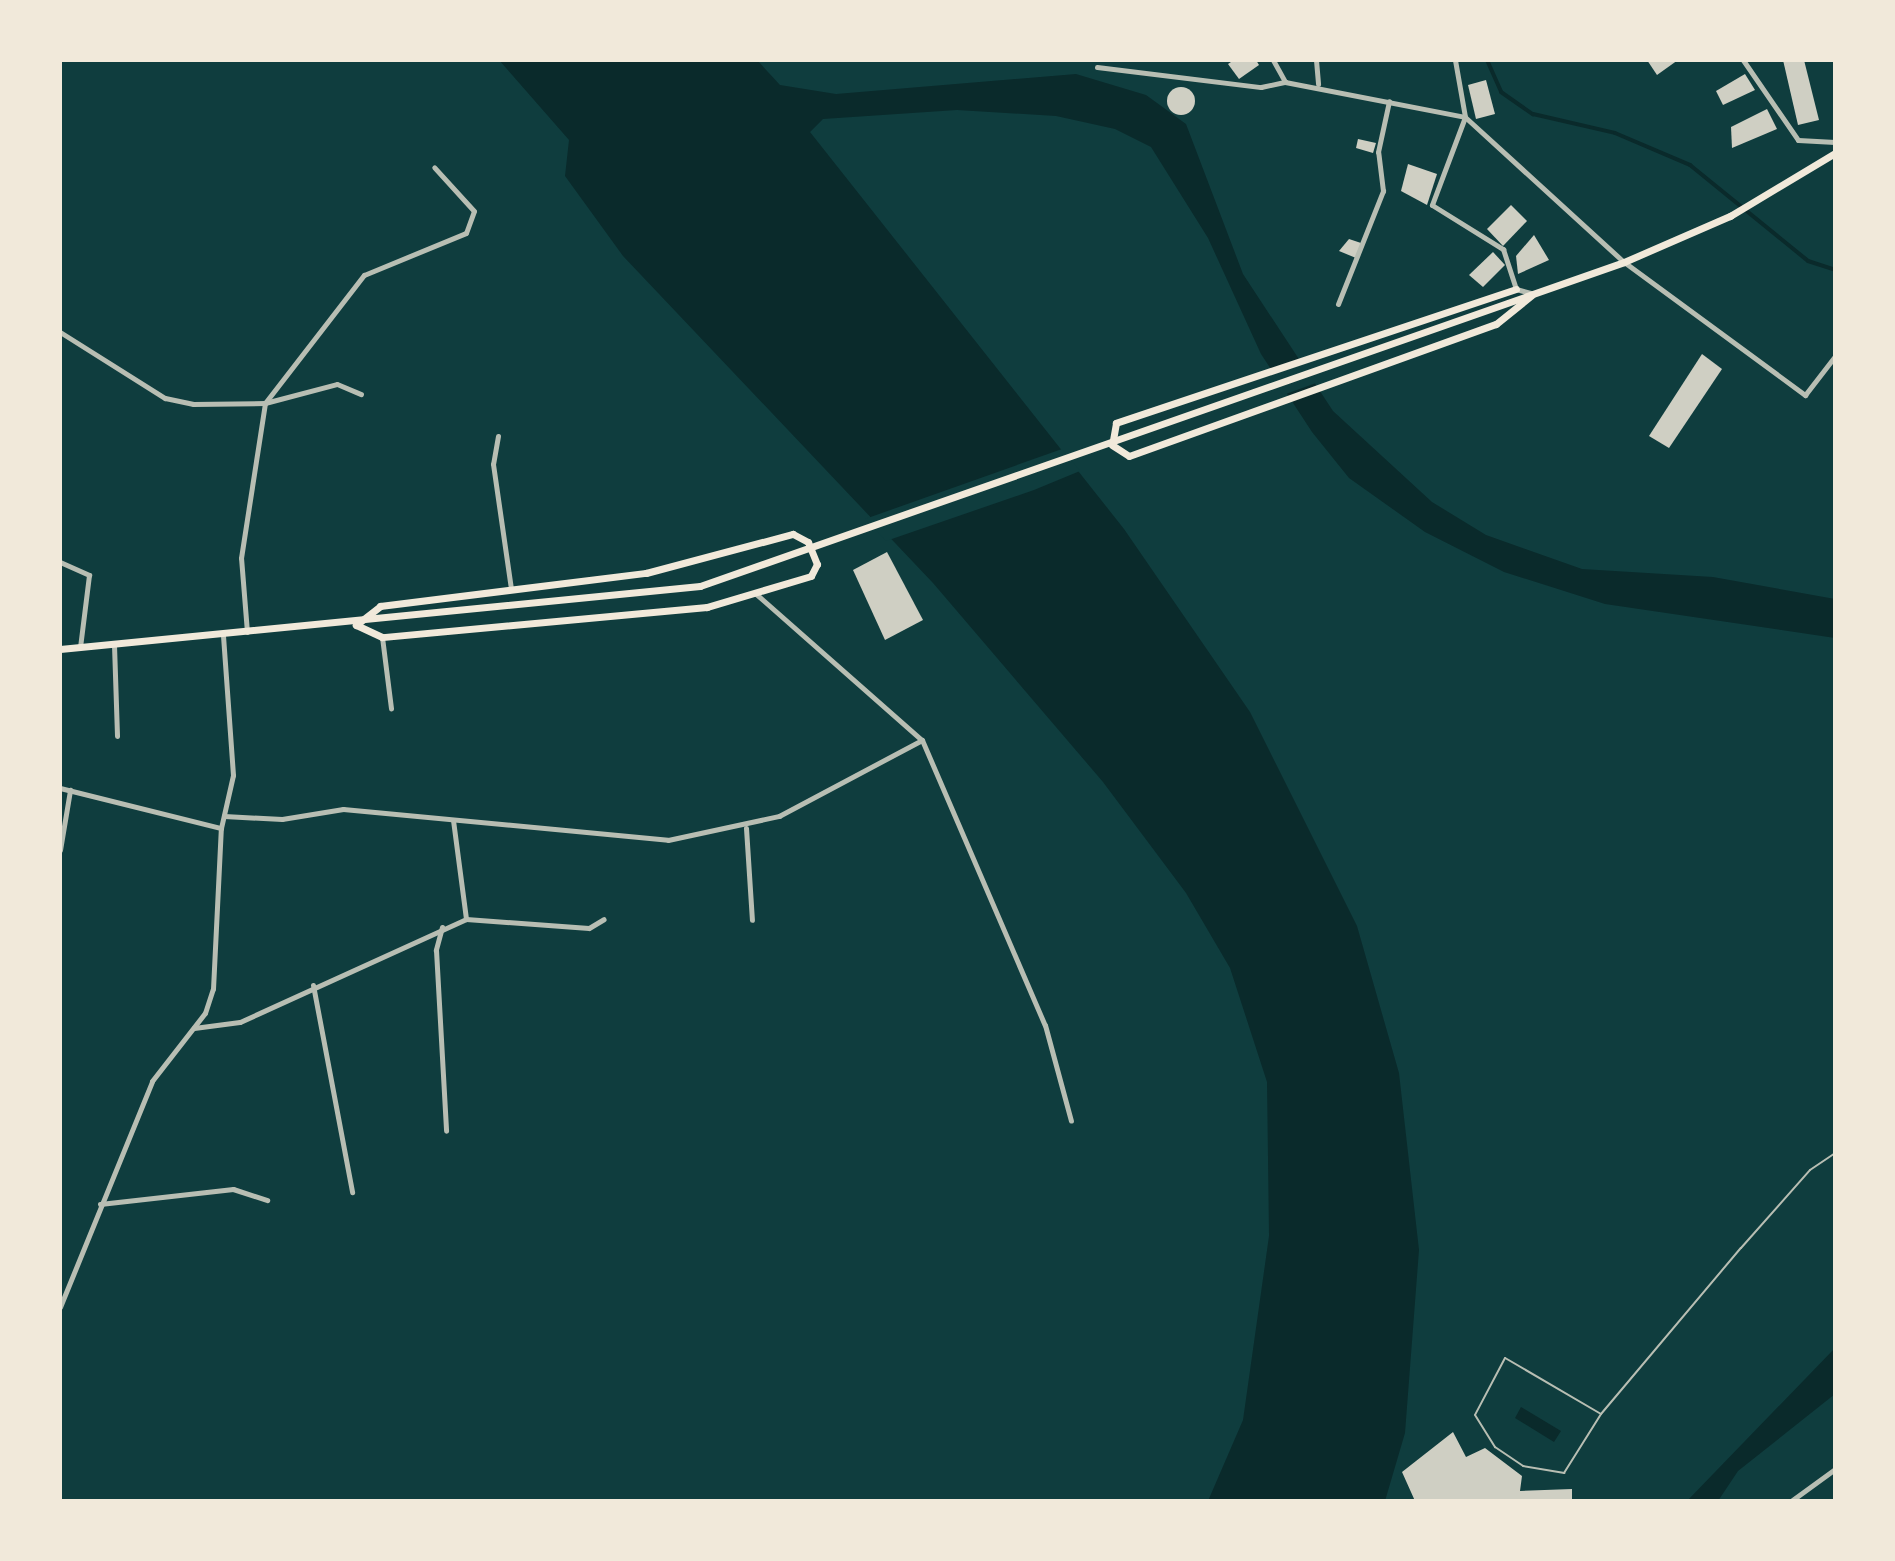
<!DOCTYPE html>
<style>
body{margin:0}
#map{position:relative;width:1895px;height:1561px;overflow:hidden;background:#0f3d3e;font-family:Georgia,serif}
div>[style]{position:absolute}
.water>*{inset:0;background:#0a2a2b}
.pier>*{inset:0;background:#0f3d3e}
.stream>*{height:4px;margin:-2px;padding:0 2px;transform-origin:2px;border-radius:2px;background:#0a2a2b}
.building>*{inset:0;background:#cfcfc3}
.round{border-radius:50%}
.service>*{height:2px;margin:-1px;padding:0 1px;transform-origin:1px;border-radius:1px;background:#b8beb3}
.minor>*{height:5px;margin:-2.5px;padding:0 2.5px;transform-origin:2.5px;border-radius:2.5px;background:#b8beb3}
.secondary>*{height:7px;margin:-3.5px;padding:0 3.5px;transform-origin:3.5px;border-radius:3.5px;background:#f1e9da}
span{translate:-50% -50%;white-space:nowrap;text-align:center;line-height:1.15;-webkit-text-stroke:6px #f1e9da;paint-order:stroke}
.frame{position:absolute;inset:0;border:62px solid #f1e9da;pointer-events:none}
</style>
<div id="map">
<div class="water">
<i style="clip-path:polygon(499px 60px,757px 60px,780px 85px,836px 94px,1076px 74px,1146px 95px,1186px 124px,1243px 274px,1333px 411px,1432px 502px,1486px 535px,1582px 569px,1713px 577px,1835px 599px,1835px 638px,1605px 604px,1504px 572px,1425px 532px,1349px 478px,1312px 432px,1261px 354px,1208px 238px,1151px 147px,1115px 129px,1056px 116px,957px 110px,823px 119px,810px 132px,1124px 529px,1250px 712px,1357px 926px,1399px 1073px,1419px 1250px,1405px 1433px,1385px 1501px,1208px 1501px,1243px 1420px,1269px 1236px,1267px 1082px,1230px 968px,1186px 893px,1103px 782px,933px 583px,623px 256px,565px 176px,569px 140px)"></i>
<i style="clip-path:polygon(1835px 1348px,1835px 1394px,1738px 1471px,1718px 1501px,1687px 1501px)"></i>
<i style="clip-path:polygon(1521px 1407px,1561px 1431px,1554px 1442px,1515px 1418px)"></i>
</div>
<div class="pier">
<i style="clip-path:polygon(1306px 363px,1319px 382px,1283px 395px,1270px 375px)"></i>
<i style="clip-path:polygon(1062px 449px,1080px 471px,1034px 490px,886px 541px,865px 519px)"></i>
</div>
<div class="stream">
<i style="left:1487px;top:60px;width:35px;rotate:66deg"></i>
<i style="left:1501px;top:92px;width:39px;rotate:35deg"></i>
<i style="left:1533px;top:114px;width:84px;rotate:13deg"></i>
<i style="left:1615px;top:133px;width:82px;rotate:23.1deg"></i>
<i style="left:1690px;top:165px;width:152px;rotate:39.1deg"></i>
<i style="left:1808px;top:261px;width:28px;rotate:18deg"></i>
</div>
<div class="building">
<i style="clip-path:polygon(1234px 60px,1256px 60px,1259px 65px,1239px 79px,1228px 64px)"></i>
<i style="clip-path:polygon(1647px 60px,1678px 60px,1657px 75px)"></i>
<i style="clip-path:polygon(1783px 60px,1804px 60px,1819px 120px,1798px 125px)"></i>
<i style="clip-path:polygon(1745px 74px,1755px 90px,1723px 105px,1716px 91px)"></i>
<i style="clip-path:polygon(1486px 80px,1495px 114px,1476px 119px,1468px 85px)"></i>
<i class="round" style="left:1167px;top:87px;width:28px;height:28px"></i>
<i style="clip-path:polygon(1767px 109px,1777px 129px,1732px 148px,1731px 127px)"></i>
<i style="clip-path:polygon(1358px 139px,1376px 143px,1373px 153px,1356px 148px)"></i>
<i style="clip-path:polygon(1408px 164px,1437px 174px,1427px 205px,1401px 191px)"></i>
<i style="clip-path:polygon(1511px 205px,1527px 221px,1503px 246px,1487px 229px)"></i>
<i style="clip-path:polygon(1534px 235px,1549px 260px,1518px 274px,1516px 256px)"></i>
<i style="clip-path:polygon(1349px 239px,1361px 243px,1356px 258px,1339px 251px)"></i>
<i style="clip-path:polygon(1493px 252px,1505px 265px,1483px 287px,1469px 275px)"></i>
<i style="clip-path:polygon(1702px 354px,1722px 369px,1669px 448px,1649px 436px)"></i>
<i style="clip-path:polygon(887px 552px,923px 620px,885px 640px,853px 570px)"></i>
<i style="clip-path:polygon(1453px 1432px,1466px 1457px,1485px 1448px,1522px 1476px,1520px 1491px,1572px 1489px,1572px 1501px,1415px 1501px,1402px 1472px)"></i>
</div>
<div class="service">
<i style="left:1601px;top:1414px;width:111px;rotate:-149.7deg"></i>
<i style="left:1505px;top:1358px;width:64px;rotate:117.8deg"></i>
<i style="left:1475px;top:1415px;width:38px;rotate:58deg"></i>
<i style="left:1495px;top:1447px;width:34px;rotate:34deg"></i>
<i style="left:1523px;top:1466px;width:42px;rotate:9.7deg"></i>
<i style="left:1564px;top:1473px;width:70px;rotate:-57.9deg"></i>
<i style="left:1601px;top:1414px;width:217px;rotate:-49.9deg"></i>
<i style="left:1741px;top:1248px;width:104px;rotate:-48.5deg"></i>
<i style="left:1810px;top:1170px;width:30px;rotate:-34deg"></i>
</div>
<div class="minor">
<i style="left:1273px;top:60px;width:25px;rotate:61deg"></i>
<i style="left:1285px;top:82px;width:183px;rotate:11deg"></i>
<i style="left:1316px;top:60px;width:24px;rotate:85deg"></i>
<i style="left:1455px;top:60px;width:58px;rotate:80deg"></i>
<i style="left:1465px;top:117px;width:215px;rotate:42.4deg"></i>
<i style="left:1624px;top:262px;width:225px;rotate:36.3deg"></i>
<i style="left:1805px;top:395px;width:49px;rotate:-52.4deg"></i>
<i style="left:1743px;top:60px;width:97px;rotate:55.5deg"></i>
<i style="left:1798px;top:140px;width:37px;rotate:3deg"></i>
<i style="left:1097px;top:67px;width:165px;rotate:7deg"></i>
<i style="left:1261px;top:87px;width:25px;rotate:-12deg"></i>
<i style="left:1465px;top:117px;width:94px;rotate:110.6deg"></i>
<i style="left:1432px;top:205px;width:84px;rotate:31.8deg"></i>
<i style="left:1503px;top:249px;width:42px;rotate:72deg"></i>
<i style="left:1516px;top:289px;width:16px;rotate:15deg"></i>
<i style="left:1338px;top:304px;width:122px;rotate:-68.3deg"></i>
<i style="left:1383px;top:191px;width:39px;rotate:-97deg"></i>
<i style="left:1378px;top:152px;width:52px;rotate:-77.8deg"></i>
<i style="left:60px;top:332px;width:124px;rotate:32.2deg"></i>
<i style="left:165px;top:398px;width:29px;rotate:12deg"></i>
<i style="left:193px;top:404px;width:72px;rotate:-0.8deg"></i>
<i style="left:265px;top:403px;width:74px;rotate:-14.8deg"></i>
<i style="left:337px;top:384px;width:26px;rotate:23deg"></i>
<i style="left:498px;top:436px;width:28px;rotate:100deg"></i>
<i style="left:493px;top:464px;width:126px;rotate:81.8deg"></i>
<i style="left:60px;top:562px;width:32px;rotate:24deg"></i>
<i style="left:89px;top:575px;width:73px;rotate:97.1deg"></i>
<i style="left:755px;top:593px;width:222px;rotate:41.4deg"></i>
<i style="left:247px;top:632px;width:74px;rotate:-94.6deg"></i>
<i style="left:241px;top:558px;width:157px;rotate:-81.2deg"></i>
<i style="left:265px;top:403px;width:162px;rotate:-52.3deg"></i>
<i style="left:364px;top:275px;width:110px;rotate:-22.4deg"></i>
<i style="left:466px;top:233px;width:23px;rotate:-70deg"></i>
<i style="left:474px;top:211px;width:59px;rotate:-132.3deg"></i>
<i style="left:382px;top:637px;width:72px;rotate:82.8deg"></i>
<i style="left:114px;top:645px;width:91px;rotate:88.1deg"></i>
<i style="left:60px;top:788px;width:166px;rotate:14deg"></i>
<i style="left:224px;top:816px;width:58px;rotate:3deg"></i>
<i style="left:282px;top:819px;width:62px;rotate:-9.3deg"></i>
<i style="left:343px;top:809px;width:326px;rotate:5.4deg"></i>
<i style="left:668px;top:840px;width:114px;rotate:-12.2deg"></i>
<i style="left:779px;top:816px;width:162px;rotate:-28deg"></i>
<i style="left:922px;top:740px;width:310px;rotate:66.7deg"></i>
<i style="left:1045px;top:1025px;width:99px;rotate:74.8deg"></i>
<i style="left:453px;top:820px;width:100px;rotate:82.5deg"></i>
<i style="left:746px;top:828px;width:92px;rotate:86.3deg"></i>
<i style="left:60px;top:850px;width:61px;rotate:-80.5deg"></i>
<i style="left:442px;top:927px;width:24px;rotate:105deg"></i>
<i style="left:436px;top:950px;width:181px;rotate:86.8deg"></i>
<i style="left:313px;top:985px;width:211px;rotate:79.3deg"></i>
<i style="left:194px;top:1028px;width:46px;rotate:-7.4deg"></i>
<i style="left:240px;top:1022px;width:248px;rotate:-24.5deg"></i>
<i style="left:466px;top:919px;width:123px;rotate:4.2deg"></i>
<i style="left:589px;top:928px;width:17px;rotate:-31deg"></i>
<i style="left:100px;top:1204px;width:134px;rotate:-6.4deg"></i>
<i style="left:233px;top:1189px;width:36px;rotate:18deg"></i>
<i style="left:60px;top:1307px;width:244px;rotate:-67.8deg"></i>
<i style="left:152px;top:1081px;width:86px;rotate:-52.1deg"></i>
<i style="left:205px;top:1013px;width:25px;rotate:-72deg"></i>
<i style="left:213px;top:989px;width:161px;rotate:-87.2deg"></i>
<i style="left:221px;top:828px;width:54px;rotate:-77.2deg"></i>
<i style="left:233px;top:775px;width:139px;rotate:-94.1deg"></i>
<i style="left:1791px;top:1501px;width:54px;rotate:-36deg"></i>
</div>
<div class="secondary">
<i style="left:1516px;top:289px;width:422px;rotate:161.5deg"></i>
<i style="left:1116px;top:423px;width:22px;rotate:100deg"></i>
<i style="left:1112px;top:445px;width:20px;rotate:33deg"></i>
<i style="left:1129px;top:456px;width:390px;rotate:-19.8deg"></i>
<i style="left:1496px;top:324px;width:46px;rotate:-38.9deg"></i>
<i style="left:793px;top:534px;width:17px;rotate:28deg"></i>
<i style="left:808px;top:542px;width:24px;rotate:68deg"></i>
<i style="left:817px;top:564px;width:13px;rotate:117deg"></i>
<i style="left:811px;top:576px;width:109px;rotate:163.4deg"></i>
<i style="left:707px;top:607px;width:326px;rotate:174.7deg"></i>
<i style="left:382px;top:637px;width:29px;rotate:-155deg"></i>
<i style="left:356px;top:625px;width:31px;rotate:-38deg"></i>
<i style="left:380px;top:606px;width:268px;rotate:-7.1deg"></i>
<i style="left:646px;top:573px;width:152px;rotate:-14.9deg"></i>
<i style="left:60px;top:649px;width:643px;rotate:-5.62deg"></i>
<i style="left:700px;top:586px;width:979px;rotate:-19.32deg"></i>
<i style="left:1624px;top:262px;width:116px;rotate:-23.5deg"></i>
<i style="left:1730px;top:216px;width:122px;rotate:-31deg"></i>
</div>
<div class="frame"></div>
</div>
